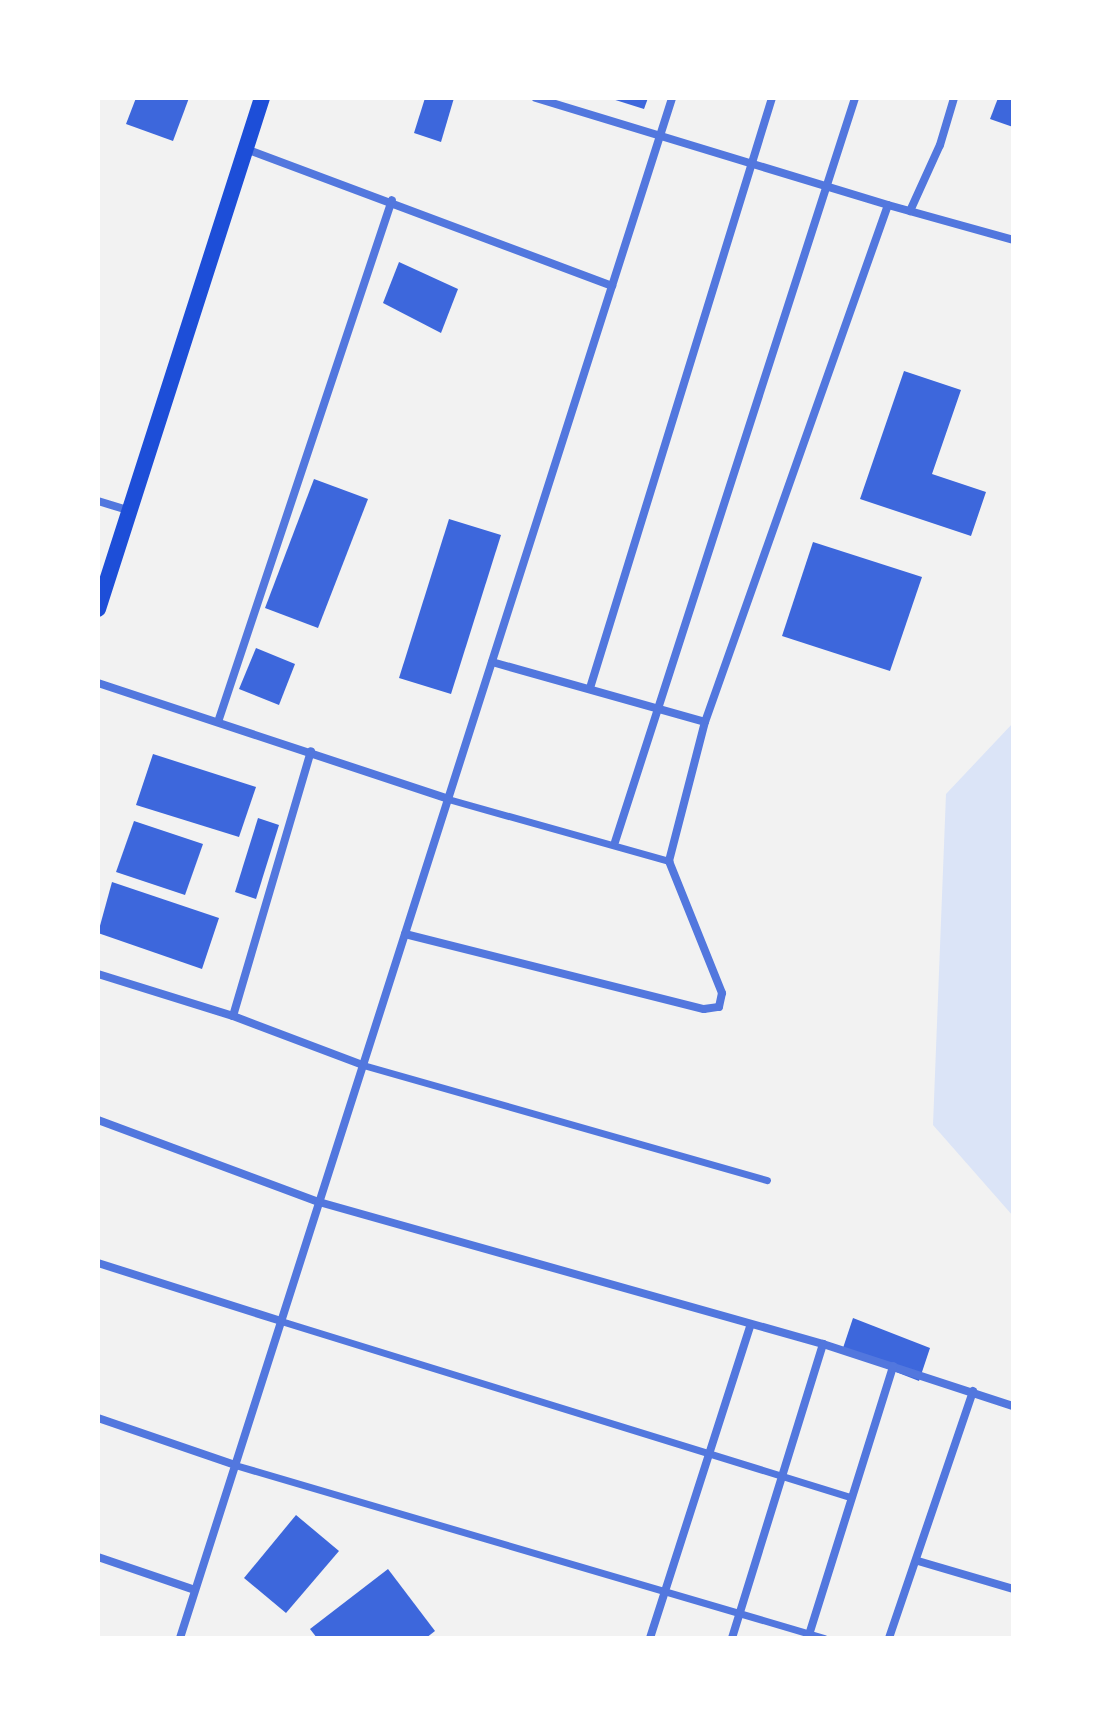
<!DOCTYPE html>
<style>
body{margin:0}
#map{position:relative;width:1111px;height:1736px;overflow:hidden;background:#f2f2f2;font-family:"Fira Sans Condensed",sans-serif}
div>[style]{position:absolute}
.green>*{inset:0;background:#dbe4f7}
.building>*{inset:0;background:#3d67dc}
.pedestrian>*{height:7px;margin:-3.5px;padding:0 3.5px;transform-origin:3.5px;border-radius:3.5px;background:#5277de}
.minor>*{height:8px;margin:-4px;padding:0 4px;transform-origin:4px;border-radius:4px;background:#5277de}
.secondary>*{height:16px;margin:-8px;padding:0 8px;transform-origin:8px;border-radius:8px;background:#1d4ed8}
span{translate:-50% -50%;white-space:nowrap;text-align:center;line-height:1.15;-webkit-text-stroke:7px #fff;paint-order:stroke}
.frame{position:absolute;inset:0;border:100px solid #fff;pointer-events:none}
</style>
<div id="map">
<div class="green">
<i style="clip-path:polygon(1013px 723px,1013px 1216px,933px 1125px,946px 794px)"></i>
</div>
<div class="building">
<i style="clip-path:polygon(136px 98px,189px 98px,173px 141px,126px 124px)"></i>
<i style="clip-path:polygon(425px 98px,454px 98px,441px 142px,414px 133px)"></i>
<i style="clip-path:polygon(609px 98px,648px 98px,644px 109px)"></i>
<i style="clip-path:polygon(998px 98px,1013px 98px,1013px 127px,990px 119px)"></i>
<i style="clip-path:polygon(399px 262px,458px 289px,441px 333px,383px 303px)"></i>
<i style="clip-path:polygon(904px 371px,961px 390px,932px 474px,986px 492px,971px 536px,860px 499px)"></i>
<i style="clip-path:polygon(314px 479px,368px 499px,318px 628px,265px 608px)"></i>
<i style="clip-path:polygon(449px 519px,501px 535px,451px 694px,399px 678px)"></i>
<i style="clip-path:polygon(813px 542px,922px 577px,890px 671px,782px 636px)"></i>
<i style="clip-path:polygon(256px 648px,295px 664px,279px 705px,239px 689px)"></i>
<i style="clip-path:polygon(153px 754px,256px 787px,239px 837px,136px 805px)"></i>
<i style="clip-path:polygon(258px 818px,279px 825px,256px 899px,235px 892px)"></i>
<i style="clip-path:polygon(134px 821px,203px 844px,185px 895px,116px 872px)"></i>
<i style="clip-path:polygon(112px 882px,219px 918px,202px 969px,98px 933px)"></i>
<i style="clip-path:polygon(853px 1318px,930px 1348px,919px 1381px,842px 1351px)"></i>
<i style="clip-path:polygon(296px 1515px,339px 1551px,286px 1613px,244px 1578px)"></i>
<i style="clip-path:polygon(388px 1569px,435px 1631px,426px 1638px,317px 1638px,310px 1629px)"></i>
</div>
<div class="pedestrian">
<i style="left:448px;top:799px;width:230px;rotate:15.7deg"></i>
<i style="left:363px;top:1065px;width:420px;rotate:15.9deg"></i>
<i style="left:281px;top:1321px;width:596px;rotate:17.19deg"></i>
<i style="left:235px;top:1465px;width:614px;rotate:16.37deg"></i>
</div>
<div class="minor">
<i style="left:246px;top:149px;width:391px;rotate:20.5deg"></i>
<i style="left:888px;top:205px;width:130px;rotate:15.6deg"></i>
<i style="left:910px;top:211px;width:72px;rotate:-65.6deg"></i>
<i style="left:940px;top:145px;width:49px;rotate:-73.4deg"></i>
<i style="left:98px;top:501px;width:30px;rotate:17deg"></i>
<i style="left:492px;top:662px;width:221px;rotate:15.7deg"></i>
<i style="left:705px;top:722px;width:548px;rotate:-70.51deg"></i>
<i style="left:888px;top:205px;width:368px;rotate:-163.1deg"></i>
<i style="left:98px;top:683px;width:369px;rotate:18.3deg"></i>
<i style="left:590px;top:688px;width:617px;rotate:-72.86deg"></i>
<i style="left:218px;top:722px;width:550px;rotate:-71.57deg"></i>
<i style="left:615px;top:842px;width:782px;rotate:-72.12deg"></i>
<i style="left:405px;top:934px;width:308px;rotate:14.1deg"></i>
<i style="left:704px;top:1009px;width:15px;rotate:-8deg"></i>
<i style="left:719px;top:1007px;width:14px;rotate:-78deg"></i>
<i style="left:722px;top:993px;width:142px;rotate:-111.9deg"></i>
<i style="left:669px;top:861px;width:144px;rotate:-75.5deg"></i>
<i style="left:98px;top:974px;width:141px;rotate:17.3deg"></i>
<i style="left:233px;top:1016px;width:139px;rotate:20.7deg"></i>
<i style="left:233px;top:1016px;width:276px;rotate:-73.6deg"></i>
<i style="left:98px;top:1120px;width:236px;rotate:20.4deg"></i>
<i style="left:319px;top:1202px;width:524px;rotate:15.73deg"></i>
<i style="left:823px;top:1344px;width:200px;rotate:18.1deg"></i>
<i style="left:98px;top:1263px;width:192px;rotate:17.6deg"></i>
<i style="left:98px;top:1418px;width:145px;rotate:18.9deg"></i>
<i style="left:98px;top:1557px;width:102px;rotate:18.8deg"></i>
<i style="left:918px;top:1561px;width:99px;rotate:16.4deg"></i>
<i style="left:180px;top:1638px;width:1617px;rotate:-72.28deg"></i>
<i style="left:650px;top:1638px;width:328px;rotate:-72.2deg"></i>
<i style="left:732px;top:1638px;width:308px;rotate:-72.8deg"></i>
<i style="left:808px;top:1638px;width:285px;rotate:-72.6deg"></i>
<i style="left:889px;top:1638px;width:261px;rotate:-71.2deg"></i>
</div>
<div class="secondary">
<i style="left:98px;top:609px;width:537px;rotate:-72.21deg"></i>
</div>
<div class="frame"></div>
</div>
